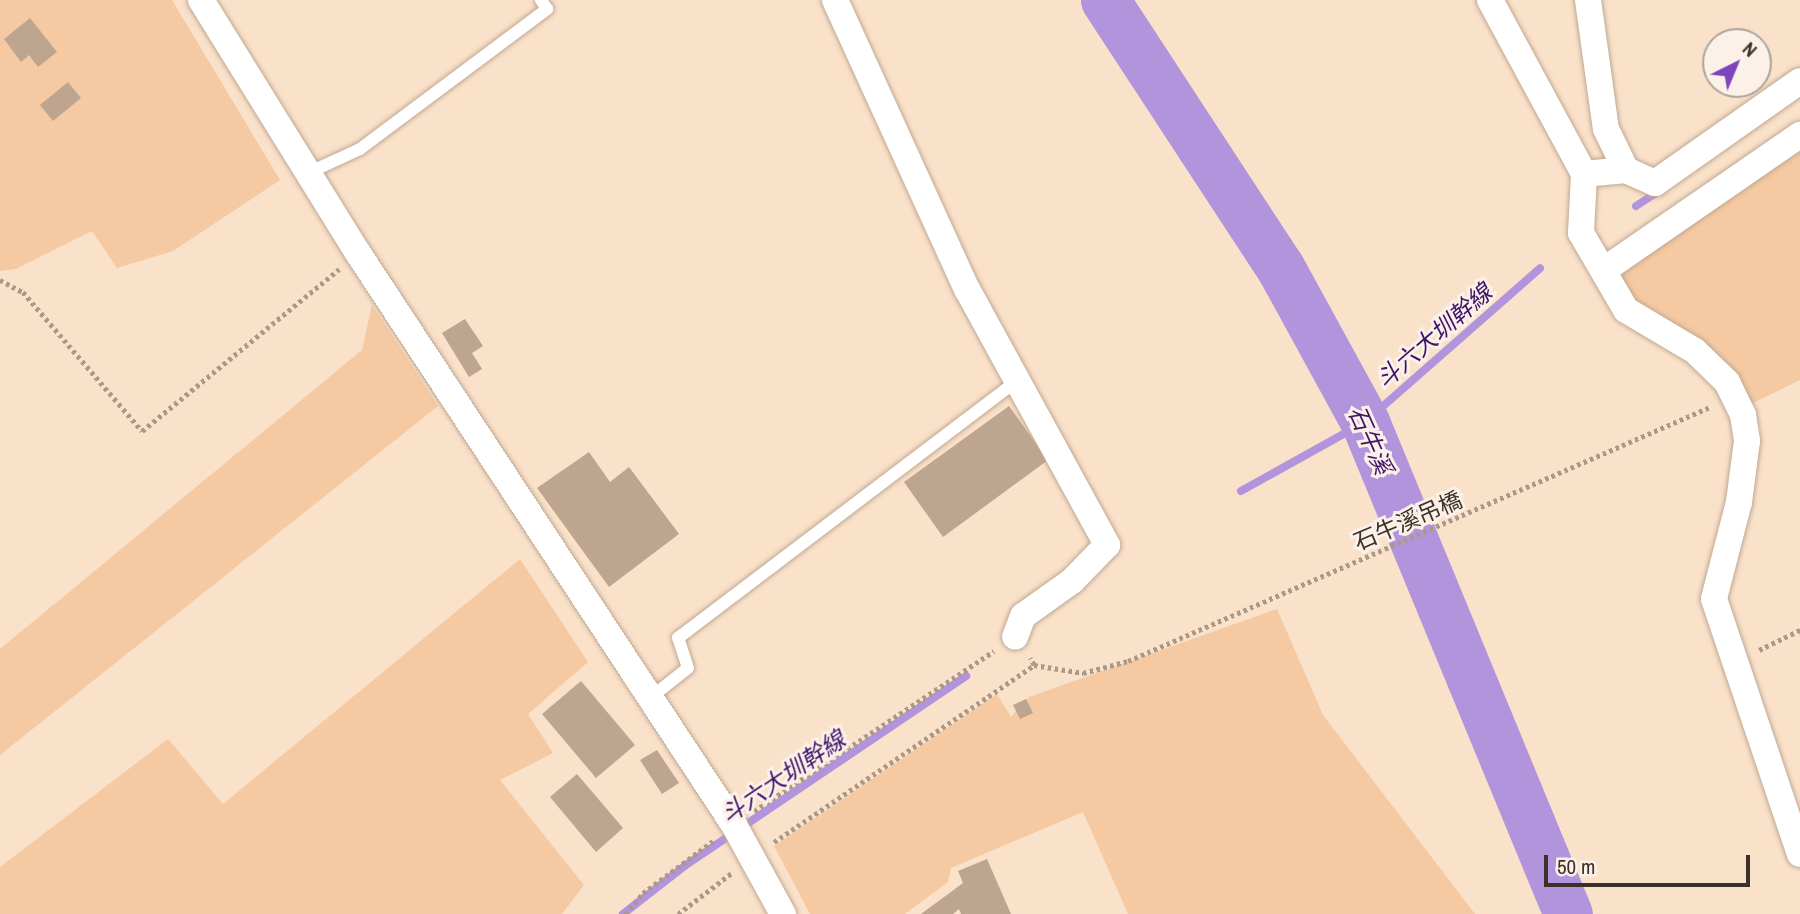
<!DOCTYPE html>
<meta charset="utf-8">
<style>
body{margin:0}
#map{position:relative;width:1800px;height:914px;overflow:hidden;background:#fae1c9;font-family:"Archivo Narrow","Noto Sans TC",sans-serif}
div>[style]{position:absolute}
.green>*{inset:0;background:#f5c9a1}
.stream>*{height:8px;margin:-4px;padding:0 4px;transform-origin:4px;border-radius:4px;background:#b294dd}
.river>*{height:49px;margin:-24.5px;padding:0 24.5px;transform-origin:24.5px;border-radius:24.5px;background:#b294dd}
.building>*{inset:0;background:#bda58f}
.path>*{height:4.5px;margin-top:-2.25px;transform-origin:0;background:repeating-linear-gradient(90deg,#ab9886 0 3.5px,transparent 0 7px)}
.roads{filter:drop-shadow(0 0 2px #c0a892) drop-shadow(0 0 2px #c0a892)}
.service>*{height:12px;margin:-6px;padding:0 6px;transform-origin:6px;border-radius:6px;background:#fff}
.minor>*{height:26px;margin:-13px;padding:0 13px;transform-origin:13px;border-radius:13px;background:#fff}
span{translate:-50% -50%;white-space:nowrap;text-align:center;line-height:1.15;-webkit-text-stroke:6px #fbf1e8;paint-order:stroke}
.street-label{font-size:23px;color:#3b3128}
.water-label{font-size:24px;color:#401469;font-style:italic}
.north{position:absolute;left:1702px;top:28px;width:70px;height:70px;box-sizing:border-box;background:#fbf1e8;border:2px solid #aea49b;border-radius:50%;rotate:43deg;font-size:19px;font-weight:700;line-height:28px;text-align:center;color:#3b3128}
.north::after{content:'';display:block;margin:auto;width:24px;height:32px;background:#7d44bb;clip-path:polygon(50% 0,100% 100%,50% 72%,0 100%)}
.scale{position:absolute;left:1544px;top:855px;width:206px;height:32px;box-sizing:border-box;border:4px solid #3b3128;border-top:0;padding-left:9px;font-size:21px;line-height:24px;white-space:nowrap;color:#3b3128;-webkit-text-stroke:5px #fbf1e8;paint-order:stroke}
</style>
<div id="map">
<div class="green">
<i style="clip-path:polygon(0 0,172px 0,280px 180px,173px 251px,117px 268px,92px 231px,16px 269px,0 271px)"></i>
<i style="clip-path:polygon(1800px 146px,1800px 380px,1745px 407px,1679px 334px,1622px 315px,1605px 271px)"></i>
<i style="clip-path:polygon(372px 305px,438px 406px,0 755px,0 649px,362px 350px)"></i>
<i style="clip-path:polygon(520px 559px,588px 662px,528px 714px,553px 753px,500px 780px,584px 885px,562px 914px,0 914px,0 867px,168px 739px,223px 804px)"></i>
<i style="clip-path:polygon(1277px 609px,1323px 715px,1475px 914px,1128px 914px,1083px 812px,951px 868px,948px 882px,905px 914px,810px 914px,774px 846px,997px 694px,1011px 717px,1029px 697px)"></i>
</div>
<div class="stream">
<i style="left:1636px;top:206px;width:30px;rotate:-33deg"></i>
<i style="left:1241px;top:491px;width:142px;rotate:-29.1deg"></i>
<i style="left:1365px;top:422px;width:233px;rotate:-41.3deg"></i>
<i style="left:623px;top:914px;width:80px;rotate:-37.9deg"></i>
<i style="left:686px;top:865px;width:338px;rotate:-34deg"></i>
</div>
<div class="river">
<i style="left:1105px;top:0;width:319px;rotate:56.8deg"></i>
<i style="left:1280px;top:267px;width:177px;rotate:61.3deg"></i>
<i style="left:1365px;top:422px;width:532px;rotate:67.58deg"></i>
</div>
<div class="building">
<i style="clip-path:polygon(30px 18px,57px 52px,38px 67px,29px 55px,21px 62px,4px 39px)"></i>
<i style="clip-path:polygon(68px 82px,81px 98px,53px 121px,40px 105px)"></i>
<i style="clip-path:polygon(465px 319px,483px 346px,472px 353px,482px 369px,469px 377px,442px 333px)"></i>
<i style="clip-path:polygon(1009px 406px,1048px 460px,943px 537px,904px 482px)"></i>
<i style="clip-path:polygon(589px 452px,610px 482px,629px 467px,679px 534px,609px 587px,537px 488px)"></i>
<i style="clip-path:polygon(581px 681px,635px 745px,596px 778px,542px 714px)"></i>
<i style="clip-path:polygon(1026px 699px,1033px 713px,1020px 719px,1013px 705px)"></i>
<i style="clip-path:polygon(657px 750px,679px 783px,662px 794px,640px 760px)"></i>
<i style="clip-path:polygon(577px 774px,623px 828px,596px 852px,550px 797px)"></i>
<i style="clip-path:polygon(987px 859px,1011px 914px,961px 914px,959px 909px,953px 914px,921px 914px,963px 883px,958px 871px)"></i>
</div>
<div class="path">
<i style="left:0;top:280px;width:26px;rotate:28deg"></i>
<i style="left:23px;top:292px;width:183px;rotate:49.4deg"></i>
<i style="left:142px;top:431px;width:255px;rotate:-39.4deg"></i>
<i style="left:1759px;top:650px;width:46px;rotate:-26deg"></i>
<i style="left:1034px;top:665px;width:50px;rotate:9.3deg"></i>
<i style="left:1083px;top:673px;width:47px;rotate:-14.9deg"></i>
<i style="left:1128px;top:661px;width:635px;rotate:-23.58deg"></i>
<i style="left:754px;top:811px;width:288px;rotate:-33.7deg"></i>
<i style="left:774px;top:842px;width:315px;rotate:-34.2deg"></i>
<i style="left:1034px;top:665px;width:8px;rotate:-120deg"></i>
<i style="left:625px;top:914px;width:28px;rotate:-49deg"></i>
<i style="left:643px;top:893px;width:87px;rotate:-36.6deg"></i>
<i style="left:678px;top:914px;width:69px;rotate:-37.4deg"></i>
</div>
<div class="roads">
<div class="service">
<i style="left:308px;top:173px;width:57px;rotate:-24.8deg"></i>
<i style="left:360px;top:149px;width:234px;rotate:-36.8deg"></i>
<i style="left:547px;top:9px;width:11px;rotate:-124deg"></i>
<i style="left:650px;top:698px;width:48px;rotate:-38.3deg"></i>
<i style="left:688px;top:668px;width:32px;rotate:-108deg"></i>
<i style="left:678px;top:638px;width:425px;rotate:-37.2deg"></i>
</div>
<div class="minor">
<i style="left:201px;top:0;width:298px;rotate:58.2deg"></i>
<i style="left:358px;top:253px;width:685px;rotate:56.68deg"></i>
<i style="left:734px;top:825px;width:102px;rotate:61.2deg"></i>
<i style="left:835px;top:0;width:318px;rotate:65.5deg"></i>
<i style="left:967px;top:289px;width:292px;rotate:61.3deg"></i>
<i style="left:1107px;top:545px;width:50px;rotate:134.2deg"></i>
<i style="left:1072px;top:581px;width:60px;rotate:144.5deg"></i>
<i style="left:1023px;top:616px;width:22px;rotate:111deg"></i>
<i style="left:1490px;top:0;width:198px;rotate:61.6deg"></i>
<i style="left:1584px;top:174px;width:59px;rotate:92.9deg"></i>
<i style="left:1581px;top:233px;width:89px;rotate:59.7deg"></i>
<i style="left:1626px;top:310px;width:80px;rotate:30.7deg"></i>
<i style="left:1695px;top:351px;width:45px;rotate:44.1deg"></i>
<i style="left:1727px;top:382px;width:37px;rotate:64deg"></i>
<i style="left:1743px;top:415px;width:26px;rotate:81deg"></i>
<i style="left:1747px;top:441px;width:62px;rotate:97.5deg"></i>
<i style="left:1739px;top:502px;width:100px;rotate:104.5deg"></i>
<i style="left:1714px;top:599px;width:269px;rotate:71.4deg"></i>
<i style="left:1588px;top:0;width:130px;rotate:82.1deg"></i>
<i style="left:1606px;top:129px;width:46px;rotate:64deg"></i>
<i style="left:1584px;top:174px;width:42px;rotate:-5.4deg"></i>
<i style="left:1626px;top:170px;width:32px;rotate:24deg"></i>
<i style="left:1655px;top:183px;width:177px;rotate:-35.1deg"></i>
<i style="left:1604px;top:270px;width:238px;rotate:-34.6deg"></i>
</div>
</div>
<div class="street-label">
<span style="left:1408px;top:521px;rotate:-23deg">石牛溪吊橋</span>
</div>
<div class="water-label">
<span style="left:1434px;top:336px;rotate:-41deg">斗六大圳幹線</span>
<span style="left:1370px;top:440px;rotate:66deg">石牛溪</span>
<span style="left:783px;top:777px;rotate:-34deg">斗六大圳幹線</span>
</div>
<div class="north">N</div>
<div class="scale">50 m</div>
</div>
